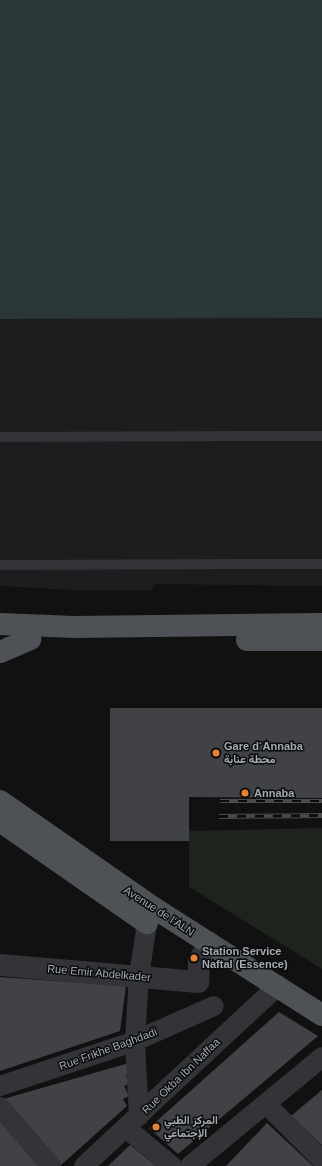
<!DOCTYPE html>
<meta charset="utf-8">
<style>
body{margin:0}
#map{position:relative;width:322px;height:1166px;overflow:hidden;background:#111112;font-family:Helvetica,Vazirmatn,sans-serif}
div>[style]{position:absolute}
.built>*{inset:0;background:#1d1d1f}
.green>*{inset:0;background:#1e241d}
.water>*{inset:0;background:#2b3639}
.building>*{inset:0;background:#404245}
.service>*{height:10px;margin:-5px;padding:0 5px;transform-origin:5px;border-radius:5px;background:#323437}
.minor>*{height:20px;margin:-10px;padding:0 10px;transform-origin:10px;border-radius:10px;background:#323437}
.tertiary>*{height:22px;margin:-11px;padding:0 11px;transform-origin:11px;border-radius:11px;background:#323437}
.primary>*{height:22px;margin:-11px;padding:0 11px;transform-origin:11px;border-radius:11px;background:#4e5155}
.rail>*{height:4.5px;margin-top:-2.25px;transform-origin:0;background:repeating-linear-gradient(90deg,#0c0c0d 0 9px,#494c4f 0 18px);box-sizing:border-box;border-block:1px solid #494c4f}
.dots>*{width:11px;height:11px;translate:-50% -50%;box-sizing:border-box;border:2px solid #0c0c0d;border-radius:50%}
span{translate:-50% -50%;white-space:nowrap;text-align:center;line-height:1.15;-webkit-text-stroke:3px #0c0c0d;paint-order:stroke}
.poi-label{font-size:11px;color:#a3abb2;font-weight:700}
.left{translate:0 -50%;text-align:left}
.street-label{font-size:11px;color:#a3abb2}
</style>
<div id="map">
<div class="built">
<i style="clip-path:polygon(322px 318px,322px 586px,156px 584px,151px 590px,72px 590px,0 586px,0 319px)"></i>
</div>
<div class="green">
<i style="clip-path:polygon(322px 828px,322px 969px,189px 887px,189px 831px)"></i>
</div>
<div class="water">
<i style="clip-path:polygon(0 0,322px 0,322px 318px,0 319px)"></i>
</div>
<div class="building">
<i style="clip-path:polygon(110px 708px,322px 708px,322px 798px,189px 797px,189px 841px,110px 841px)"></i>
<i style="clip-path:polygon(0 977px,126px 986px,120px 1031px,0 1071px)"></i>
<i style="clip-path:polygon(279px 1012px,318px 1036px,178px 1154px,149px 1128px)"></i>
<i style="clip-path:polygon(129px 1063px,132px 1073px,126px 1076px,129px 1084px,124px 1086px,129px 1096px,123px 1099px,127px 1106px,60px 1166px,0 1100px)"></i>
<i style="clip-path:polygon(322px 1090px,322px 1145px,291px 1116px)"></i>
<i style="clip-path:polygon(0 1119px,39px 1166px,0 1166px)"></i>
<i style="clip-path:polygon(267px 1123px,313px 1166px,226px 1166px)"></i>
<i style="clip-path:polygon(130px 1145px,156px 1166px,108px 1166px)"></i>
</div>
<div class="service">
<i style="left:0;top:437px;width:322px;rotate:-0.2deg"></i>
<i style="left:0;top:565px;width:322px;rotate:-0.2deg"></i>
</div>
<div class="minor">
<i style="left:0;top:1086px;width:142px;rotate:-18.4deg"></i>
<i style="left:135px;top:1041px;width:86px;rotate:-23.9deg"></i>
<i style="left:266px;top:1104px;width:79px;rotate:45deg"></i>
<i style="left:0;top:1107px;width:78px;rotate:49.2deg"></i>
<i style="left:139px;top:1116px;width:75px;rotate:-93.1deg"></i>
<i style="left:135px;top:1041px;width:65px;rotate:-86.5deg"></i>
<i style="left:139px;top:976px;width:54px;rotate:-81.4deg"></i>
<i style="left:147px;top:923px;width:17px;rotate:-65deg"></i>
<i style="left:126px;top:1128px;width:60px;rotate:39.6deg"></i>
<i style="left:84px;top:1166px;width:265px;rotate:-42.9deg"></i>
<i style="left:190px;top:1166px;width:171px;rotate:-39.5deg"></i>
</div>
<div class="tertiary">
<i style="left:0;top:965px;width:199px;rotate:4.9deg"></i>
<i style="left:198px;top:982px;width:21px;rotate:-87deg"></i>
<i style="left:199px;top:961px;width:21px;rotate:-61deg"></i>
</div>
<div class="primary">
<i style="left:0;top:624px;width:74px;rotate:2.3deg"></i>
<i style="left:74px;top:627px;width:248px;rotate:-0.7deg"></i>
<i style="left:247px;top:640px;width:75px"></i>
<i style="left:0;top:652px;width:33px;rotate:-23deg"></i>
<i style="left:0;top:801px;width:188px;rotate:34.8deg"></i>
<i style="left:154px;top:908px;width:199px;rotate:32.5deg"></i>
<i style="left:0;top:821px;width:179px;rotate:34.8deg"></i>
</div>
<div class="rail">
<i style="left:220px;top:801px;width:102px"></i>
<i style="left:219px;top:816px;width:103px;rotate:-0.6deg"></i>
</div>
<div class="dots">
<i style="left:216px;top:753px;background:#e58235"></i>
<i style="left:245px;top:793px;background:#e58235"></i>
<i style="left:194px;top:958px;background:#e58235"></i>
<i style="left:156px;top:1127px;background:#e58235"></i>
</div>
<div class="poi-label">
<span class="left" style="left:224px;top:753px">Gare d´Annaba<br>محطة عنابة</span>
<span class="left" style="left:254px;top:793px">Annaba</span>
<span class="left" style="left:202px;top:958px">Station Service<br>Naftal (Essence)</span>
<span class="left" style="left:164px;top:1127px">المركز الطبي<br>الإجتماعي</span>
</div>
<div class="street-label">
<span style="left:159px;top:911px;rotate:33deg">Avenue de l'ALN</span>
<span style="left:99px;top:973px;rotate:5deg">Rue Emir Abdelkader</span>
<span style="left:108px;top:1049px;rotate:-20deg">Rue Frikhe Baghdadi</span>
<span style="left:181px;top:1076px;rotate:-44deg">Rue Okba Ibn Naffaa</span>
</div>
</div>
